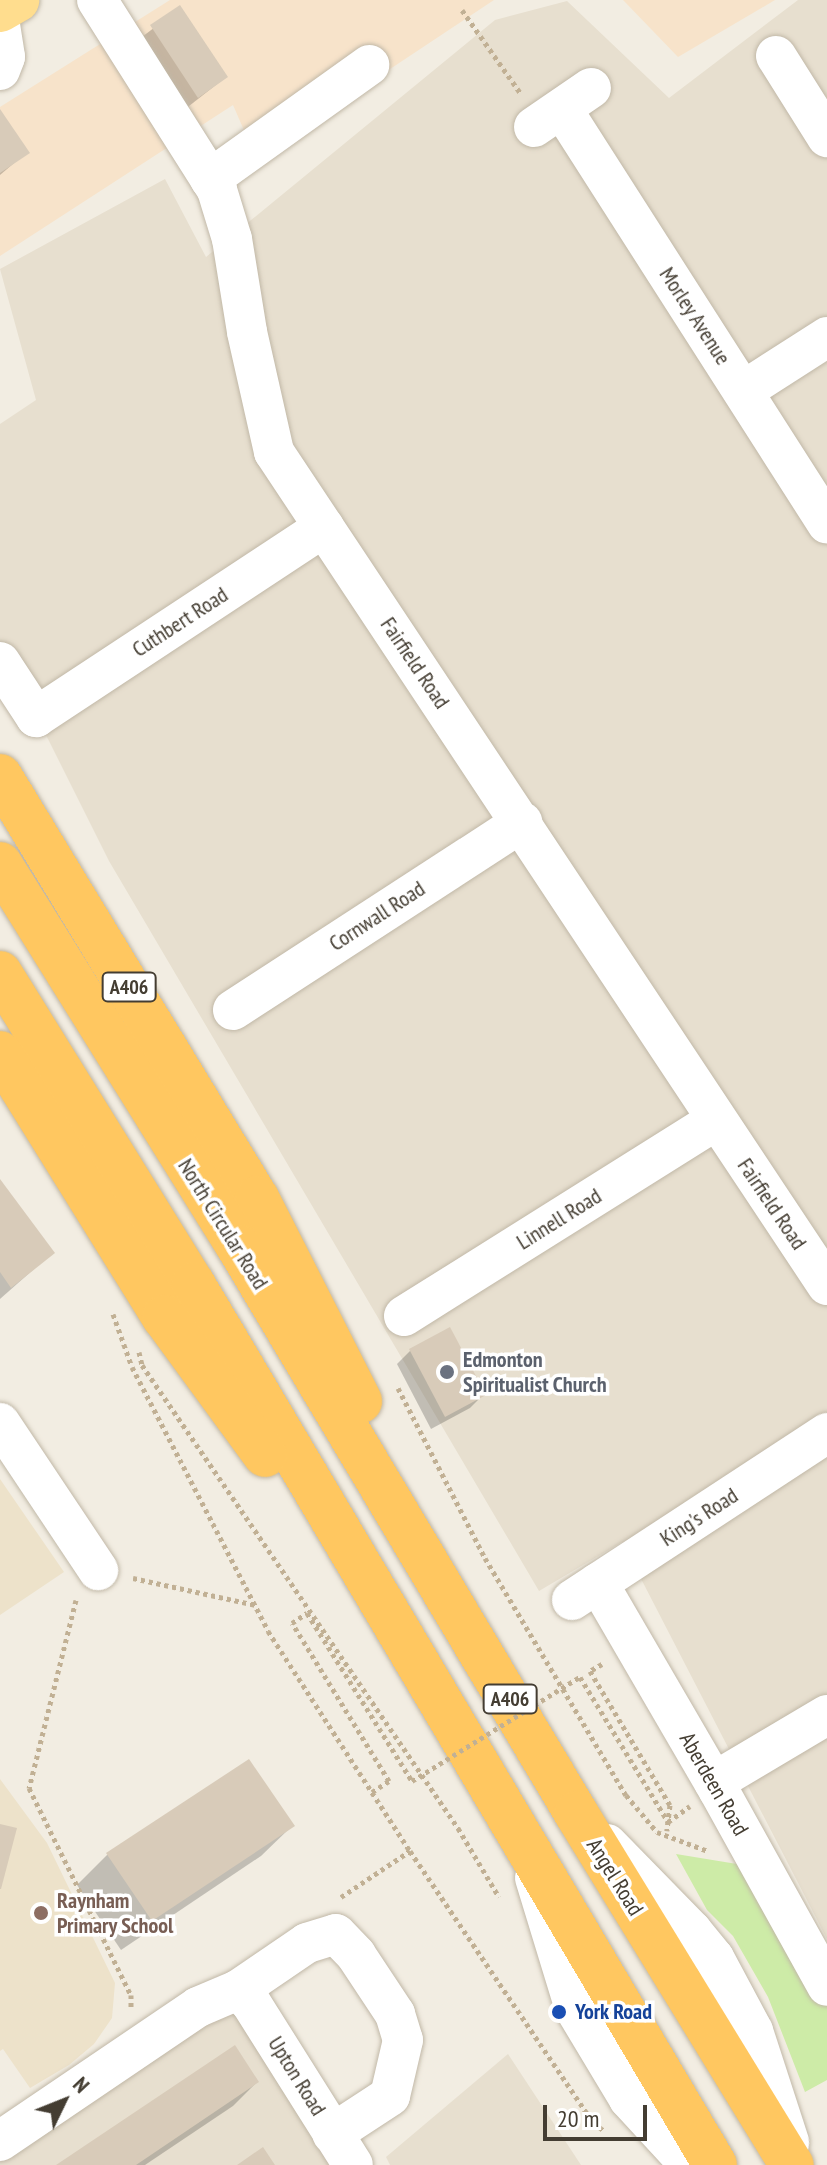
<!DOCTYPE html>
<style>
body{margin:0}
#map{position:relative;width:827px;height:2165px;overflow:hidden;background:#f2ede2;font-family:"PT Sans Narrow",sans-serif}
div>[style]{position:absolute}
.residential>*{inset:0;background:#e7dfcf}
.commercial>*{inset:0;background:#f7e3ca}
.education>*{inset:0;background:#ede2ca}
.green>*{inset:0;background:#cdeba7}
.shadow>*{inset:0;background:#0003}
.building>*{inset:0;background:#d8cbb9}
.path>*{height:5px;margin-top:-2.5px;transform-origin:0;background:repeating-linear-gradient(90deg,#c1b094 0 4px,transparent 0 8px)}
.roads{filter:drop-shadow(0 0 2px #c1b8a7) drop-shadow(0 0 2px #c1b8a7)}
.minor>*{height:40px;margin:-20px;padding:0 20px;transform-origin:20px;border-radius:20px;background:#fff}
.major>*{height:44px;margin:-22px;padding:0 22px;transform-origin:22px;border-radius:22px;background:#ffdd8e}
.highway>*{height:44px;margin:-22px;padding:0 22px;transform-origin:22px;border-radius:22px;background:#ffc760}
.path-bridge>*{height:5px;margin-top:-2.5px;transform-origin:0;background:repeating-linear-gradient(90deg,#c1b094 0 4px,transparent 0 8px)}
.dots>*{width:22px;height:22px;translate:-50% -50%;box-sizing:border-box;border:4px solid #fff;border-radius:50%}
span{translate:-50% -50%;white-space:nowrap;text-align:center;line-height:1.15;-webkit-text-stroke:7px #fff;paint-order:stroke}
.shield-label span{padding:2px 6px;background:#fff;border:2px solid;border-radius:6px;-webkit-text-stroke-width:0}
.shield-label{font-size:20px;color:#443d32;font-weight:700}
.street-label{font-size:22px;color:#443d32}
.worship-label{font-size:22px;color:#5b616d;font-weight:700}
.left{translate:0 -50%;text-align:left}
.education-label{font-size:22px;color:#785e54;font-weight:700}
.transit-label{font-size:22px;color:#164399;font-weight:700}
.north{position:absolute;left:24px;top:2061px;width:80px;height:80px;-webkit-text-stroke:6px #fff;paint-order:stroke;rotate:47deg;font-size:22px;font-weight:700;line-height:32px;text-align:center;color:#443d32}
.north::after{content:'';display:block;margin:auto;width:28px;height:36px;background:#443d32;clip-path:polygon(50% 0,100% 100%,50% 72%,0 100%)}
.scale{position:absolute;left:543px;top:2105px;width:104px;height:36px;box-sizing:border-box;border:4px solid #443d32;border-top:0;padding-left:10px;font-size:24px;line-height:28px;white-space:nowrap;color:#443d32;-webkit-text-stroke:6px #fff;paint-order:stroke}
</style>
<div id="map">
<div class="residential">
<i style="clip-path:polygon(798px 0,827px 0,827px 1939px,622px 1542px,539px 1591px,109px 861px,0 643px,0 424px,36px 400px,0 269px,165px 179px,206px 257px,495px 20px,567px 1px,669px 98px)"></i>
<i style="clip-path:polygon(234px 2005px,336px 2165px,0 2165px,0 2162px)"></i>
<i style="clip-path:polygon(508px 2054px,581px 2165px,390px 2165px,386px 2157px)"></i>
</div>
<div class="commercial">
<i style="clip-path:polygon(170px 0,494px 0,256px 158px,233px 105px,0 256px,0 107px)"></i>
<i style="clip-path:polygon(623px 0,775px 0,678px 57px)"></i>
</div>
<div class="education">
<i style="clip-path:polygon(0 1479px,64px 1572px,0 1615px)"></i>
<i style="clip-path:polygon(0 1779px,47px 1843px,115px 1983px,112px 2018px,94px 2044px,69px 2065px,30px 2088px,3px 2049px,0 2051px)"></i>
</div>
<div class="green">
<i style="clip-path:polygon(676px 1854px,743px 1865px,790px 1919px,827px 2006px,827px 2080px,805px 2092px,768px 1997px,733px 1936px,707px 1910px)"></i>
</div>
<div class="shadow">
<i style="clip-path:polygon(180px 8px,226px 77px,184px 110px,138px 40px)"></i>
<i style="clip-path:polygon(0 113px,27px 152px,0 175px)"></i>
<i style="clip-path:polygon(0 1183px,52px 1253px,0 1299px)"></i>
<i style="clip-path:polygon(449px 1330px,483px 1395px,470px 1408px,431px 1429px,397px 1364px,410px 1351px)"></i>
<i style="clip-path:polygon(249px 1762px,292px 1826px,261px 1856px,121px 1950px,77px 1885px,107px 1855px)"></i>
<i style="clip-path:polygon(257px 2082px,233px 2106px,145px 2165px,60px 2165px)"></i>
</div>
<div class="building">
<i style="clip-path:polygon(180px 5px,228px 77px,198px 98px,150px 25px)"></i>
<i style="clip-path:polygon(0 109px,30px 153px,0 173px)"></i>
<i style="clip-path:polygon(0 1179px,55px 1253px,11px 1288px,0 1272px)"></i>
<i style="clip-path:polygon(450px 1327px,486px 1395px,445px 1417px,409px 1349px)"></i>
<i style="clip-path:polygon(249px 1759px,295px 1826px,152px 1921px,106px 1853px)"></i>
<i style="clip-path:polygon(0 1824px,17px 1828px,1px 1889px,0 1889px)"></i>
<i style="clip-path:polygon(235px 2045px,259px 2082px,136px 2165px,56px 2165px)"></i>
<i style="clip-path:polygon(263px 2147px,275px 2165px,237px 2165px)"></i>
</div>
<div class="path">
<i style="left:462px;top:10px;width:103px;rotate:54.9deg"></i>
<i style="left:113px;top:1314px;width:56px;rotate:70.3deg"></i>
<i style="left:132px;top:1367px;width:297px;rotate:62.7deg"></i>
<i style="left:268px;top:1631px;width:262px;rotate:57.2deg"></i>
<i style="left:410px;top:1851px;width:327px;rotate:56deg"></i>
<i style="left:593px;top:2122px;width:13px;rotate:39deg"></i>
<i style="left:139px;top:1352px;width:13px;rotate:77deg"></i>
<i style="left:142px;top:1365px;width:561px;rotate:55.69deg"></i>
<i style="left:458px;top:1828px;width:80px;rotate:59.3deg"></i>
<i style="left:398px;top:1388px;width:191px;rotate:62.9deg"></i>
<i style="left:485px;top:1558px;width:276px;rotate:59.3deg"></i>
<i style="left:626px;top:1795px;width:48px;rotate:50deg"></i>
<i style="left:657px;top:1832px;width:54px;rotate:20.4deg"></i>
<i style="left:133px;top:1578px;width:126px;rotate:12.4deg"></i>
<i style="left:76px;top:1600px;width:194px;rotate:104deg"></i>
<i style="left:29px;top:1788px;width:231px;rotate:63.8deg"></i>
<i style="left:131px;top:1995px;width:14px;rotate:90deg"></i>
<i style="left:602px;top:1664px;width:14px;rotate:150deg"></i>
<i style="left:590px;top:1671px;width:156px;rotate:59.2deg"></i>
<i style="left:670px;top:1805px;width:26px;rotate:97deg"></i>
<i style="left:580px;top:1677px;width:170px;rotate:58.7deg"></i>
<i style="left:372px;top:1792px;width:20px;rotate:-33deg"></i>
<i style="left:389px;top:1781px;width:185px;rotate:-121.5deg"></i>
<i style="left:292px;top:1623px;width:18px;rotate:-34deg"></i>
<i style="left:307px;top:1613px;width:198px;rotate:58deg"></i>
<i style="left:341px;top:1897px;width:83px;rotate:-33.7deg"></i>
</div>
<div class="roads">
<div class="minor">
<i style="left:97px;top:0;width:225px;rotate:57.7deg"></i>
<i style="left:217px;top:190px;width:51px;rotate:73deg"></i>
<i style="left:232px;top:239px;width:94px;rotate:80.8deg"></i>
<i style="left:247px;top:332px;width:123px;rotate:77.3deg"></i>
<i style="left:274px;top:452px;width:1000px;rotate:56.42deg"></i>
<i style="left:0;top:25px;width:32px;rotate:81deg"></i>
<i style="left:5px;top:57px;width:14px;rotate:111deg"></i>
<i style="left:776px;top:56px;width:96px;rotate:57.8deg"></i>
<i style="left:562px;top:109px;width:492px;rotate:57.4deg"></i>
<i style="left:534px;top:127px;width:69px;rotate:-34.4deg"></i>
<i style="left:210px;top:179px;width:196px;rotate:-35.6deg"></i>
<i style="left:743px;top:391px;width:100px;rotate:-32.7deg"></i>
<i style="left:0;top:662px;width:66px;rotate:56.8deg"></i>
<i style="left:36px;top:717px;width:345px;rotate:-33.4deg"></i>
<i style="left:233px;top:1010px;width:345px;rotate:-33deg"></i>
<i style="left:404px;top:1316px;width:367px;rotate:-32.1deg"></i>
<i style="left:0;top:1423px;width:177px;rotate:56.3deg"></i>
<i style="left:598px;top:1583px;width:238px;rotate:59.8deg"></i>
<i style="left:718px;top:1789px;width:225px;rotate:61deg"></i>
<i style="left:572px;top:1600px;width:305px;rotate:-33.2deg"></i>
<i style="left:714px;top:1782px;width:131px;rotate:-30.7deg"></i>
<i style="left:607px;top:1844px;width:122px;rotate:45.7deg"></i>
<i style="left:692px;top:1931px;width:35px;rotate:51deg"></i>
<i style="left:714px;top:1958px;width:83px;rotate:61.9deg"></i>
<i style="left:753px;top:2031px;width:117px;rotate:72deg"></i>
<i style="left:535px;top:1878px;width:137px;rotate:73deg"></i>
<i style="left:575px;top:2009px;width:105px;rotate:59deg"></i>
<i style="left:629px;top:2099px;width:90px;rotate:47.3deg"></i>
<i style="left:238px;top:1990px;width:18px;rotate:45deg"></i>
<i style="left:251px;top:2003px;width:191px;rotate:57.8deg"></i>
<i style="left:0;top:2141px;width:239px;rotate:-34.1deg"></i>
<i style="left:198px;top:2007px;width:43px;rotate:-23deg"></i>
<i style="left:238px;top:1990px;width:83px;rotate:-34.3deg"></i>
<i style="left:307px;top:1943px;width:30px;rotate:-17deg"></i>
<i style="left:336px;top:1934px;width:29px;rotate:46deg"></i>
<i style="left:356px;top:1955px;width:71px;rotate:56.5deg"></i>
<i style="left:395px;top:2014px;width:27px;rotate:73deg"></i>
<i style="left:403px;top:2040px;width:57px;rotate:103.1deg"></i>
<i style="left:390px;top:2096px;width:69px;rotate:146.8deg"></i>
</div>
<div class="major">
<i style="left:0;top:10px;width:20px;rotate:-30deg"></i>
</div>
<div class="highway">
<i style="left:0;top:776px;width:494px;rotate:58.7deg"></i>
<i style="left:257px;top:1198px;width:228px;rotate:63.1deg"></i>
<i style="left:0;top:864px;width:450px;rotate:58.1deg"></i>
<i style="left:238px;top:1246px;width:660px;rotate:59.2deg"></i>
<i style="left:576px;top:1813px;width:413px;rotate:58.5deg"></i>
<i style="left:0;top:973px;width:366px;rotate:58.2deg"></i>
<i style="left:193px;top:1284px;width:1024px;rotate:59.35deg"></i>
<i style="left:0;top:1053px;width:311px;rotate:58.2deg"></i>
<i style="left:164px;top:1317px;width:171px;rotate:53.8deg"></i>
</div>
</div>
<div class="path-bridge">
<i style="left:412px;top:1781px;width:198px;rotate:-31.8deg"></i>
<i style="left:668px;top:1822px;width:27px;rotate:-36deg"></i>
</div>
<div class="dots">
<i style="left:447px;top:1372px;background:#6b7280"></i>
<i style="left:41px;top:1913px;background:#8d6e63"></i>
<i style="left:559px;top:2012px;background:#1a4fb4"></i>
</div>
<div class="shield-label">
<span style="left:129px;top:987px">A406</span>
<span style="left:510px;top:1699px">A406</span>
</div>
<div class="street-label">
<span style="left:695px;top:316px;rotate:57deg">Morley Avenue</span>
<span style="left:180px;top:622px;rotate:-33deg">Cuthbert Road</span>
<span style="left:415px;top:663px;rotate:56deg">Fairfield Road</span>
<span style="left:377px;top:916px;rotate:-33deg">Cornwall Road</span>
<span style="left:772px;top:1204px;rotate:56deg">Fairfield Road</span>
<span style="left:559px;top:1219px;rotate:-32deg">Linnell Road</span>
<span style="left:223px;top:1224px;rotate:58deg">North Circular Road</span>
<span style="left:699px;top:1517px;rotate:-33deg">King's Road</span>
<span style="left:714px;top:1784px;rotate:60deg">Aberdeen Road</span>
<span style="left:615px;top:1877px;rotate:58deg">Angel Road</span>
<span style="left:297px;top:2076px;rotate:58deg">Upton Road</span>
</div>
<div class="worship-label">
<span class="left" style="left:463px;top:1372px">Edmonton<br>Spiritualist Church</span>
</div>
<div class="education-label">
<span class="left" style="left:57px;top:1913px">Raynham<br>Primary School</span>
</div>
<div class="transit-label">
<span class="left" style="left:575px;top:2012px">York Road</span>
</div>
<div class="north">N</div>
<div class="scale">20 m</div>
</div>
